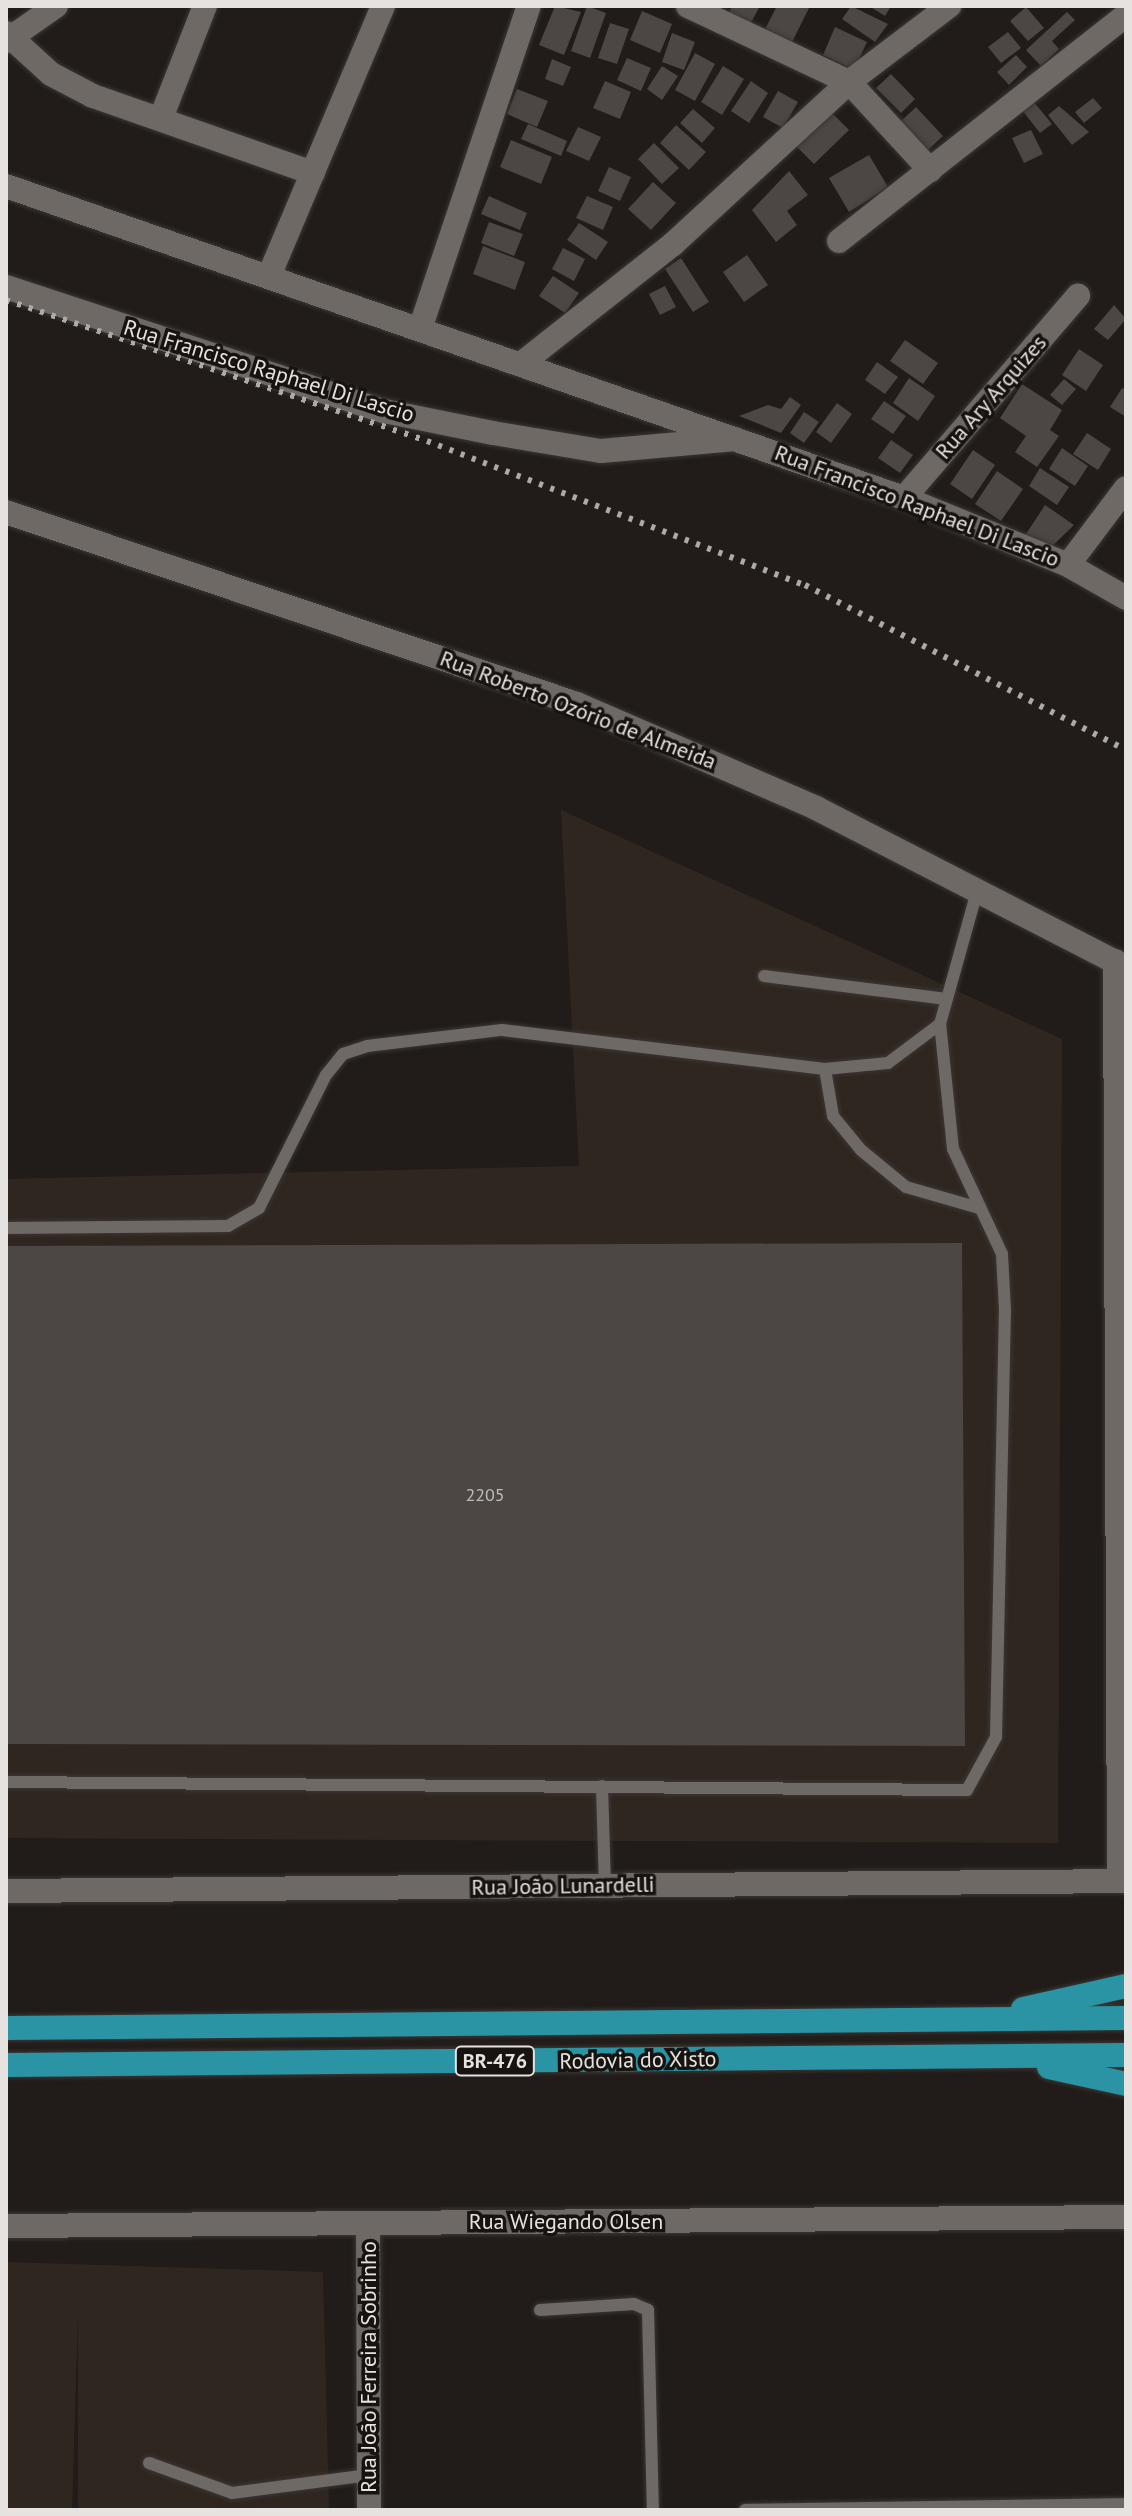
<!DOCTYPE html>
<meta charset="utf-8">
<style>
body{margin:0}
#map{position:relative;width:1132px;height:2516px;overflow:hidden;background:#211c19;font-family:"PT Sans",sans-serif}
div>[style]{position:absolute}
.built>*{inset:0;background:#302620}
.building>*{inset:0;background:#4c4644}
.roads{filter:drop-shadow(0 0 2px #3a3735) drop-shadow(0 0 2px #3a3735)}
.service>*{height:12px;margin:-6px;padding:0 6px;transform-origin:6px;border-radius:6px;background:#6f6966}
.minor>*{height:24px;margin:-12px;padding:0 12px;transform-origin:12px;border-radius:12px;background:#6f6966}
.tertiary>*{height:24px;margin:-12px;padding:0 12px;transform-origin:12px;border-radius:12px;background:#6f6966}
.secondary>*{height:24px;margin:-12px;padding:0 12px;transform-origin:12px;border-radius:12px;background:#6f6966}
.trunk>*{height:24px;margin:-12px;padding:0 12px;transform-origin:12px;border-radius:12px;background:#2a94a4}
.rail>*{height:6px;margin-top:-3px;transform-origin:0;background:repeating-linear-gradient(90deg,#aeaaa8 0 4px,transparent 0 12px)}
span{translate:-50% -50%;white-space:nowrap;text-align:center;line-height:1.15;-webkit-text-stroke:7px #171310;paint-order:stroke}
.number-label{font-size:18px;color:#bfbbb9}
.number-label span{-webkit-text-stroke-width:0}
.shield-label span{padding:2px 6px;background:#171310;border:2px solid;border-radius:6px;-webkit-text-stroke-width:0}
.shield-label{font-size:20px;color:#e5e2e0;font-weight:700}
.street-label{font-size:22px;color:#e5e2e0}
.frame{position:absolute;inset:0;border:8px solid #e5e2e0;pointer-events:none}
</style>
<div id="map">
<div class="built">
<i style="clip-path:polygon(561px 810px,1062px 1039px,1058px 1843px,6px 1838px,6px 1179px,579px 1166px)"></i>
<i style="clip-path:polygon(6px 2262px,323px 2272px,329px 2510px,78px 2510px,78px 2315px,72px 2510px,6px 2510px)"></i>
</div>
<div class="building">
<i style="clip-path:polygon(555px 6px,581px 12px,564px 55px,539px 45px)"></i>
<i style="clip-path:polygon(587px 6px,606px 13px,590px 58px,571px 51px)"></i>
<i style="clip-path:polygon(732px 6px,760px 6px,748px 28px,727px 17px)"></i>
<i style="clip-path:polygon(777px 6px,810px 6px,791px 44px,764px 31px)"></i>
<i style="clip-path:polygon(851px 6px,888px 24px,875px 42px,842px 19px)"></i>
<i style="clip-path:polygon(869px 6px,891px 6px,885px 16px)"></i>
<i style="clip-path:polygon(1026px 7px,1044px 28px,1028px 41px,1010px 21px)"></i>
<i style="clip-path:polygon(642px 11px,672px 24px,660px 53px,630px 40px)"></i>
<i style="clip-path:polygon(1067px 12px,1075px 20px,1052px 41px,1059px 49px,1041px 66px,1026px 50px)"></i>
<i style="clip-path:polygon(610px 23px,629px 29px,617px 64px,598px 58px)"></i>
<i style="clip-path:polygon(835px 27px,867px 42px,854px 70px,823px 55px)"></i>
<i style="clip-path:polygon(1008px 32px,1021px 48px,1001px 63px,988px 47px)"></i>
<i style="clip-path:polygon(672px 33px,695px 42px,684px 70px,662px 62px)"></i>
<i style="clip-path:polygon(695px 53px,715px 64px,695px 101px,675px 90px)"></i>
<i style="clip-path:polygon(1016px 55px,1027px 67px,1009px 85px,997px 72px)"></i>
<i style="clip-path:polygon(627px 58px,651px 68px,641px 91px,617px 80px)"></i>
<i style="clip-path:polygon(552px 59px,571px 67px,563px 86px,545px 79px)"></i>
<i style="clip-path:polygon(662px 66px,678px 76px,662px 100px,647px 89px)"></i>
<i style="clip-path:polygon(723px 66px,744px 79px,722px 115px,701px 102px)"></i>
<i style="clip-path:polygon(891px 74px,915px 99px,901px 113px,876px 88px)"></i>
<i style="clip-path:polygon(605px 81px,631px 92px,620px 119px,593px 108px)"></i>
<i style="clip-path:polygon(751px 81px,768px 93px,749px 123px,731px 111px)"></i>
<i style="clip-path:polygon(517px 89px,548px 101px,537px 127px,507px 114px)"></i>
<i style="clip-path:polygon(778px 91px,798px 102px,783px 128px,763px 117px)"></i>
<i style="clip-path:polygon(1093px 98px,1102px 108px,1084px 123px,1075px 112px)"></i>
<i style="clip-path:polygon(1033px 101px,1052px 124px,1040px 133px,1022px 110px)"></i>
<i style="clip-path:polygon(1059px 106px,1089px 132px,1072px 145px,1048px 115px)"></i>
<i style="clip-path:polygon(916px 107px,943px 136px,928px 150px,900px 122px)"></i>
<i style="clip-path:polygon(693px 109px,715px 128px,702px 143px,680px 123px)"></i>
<i style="clip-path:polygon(831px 112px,849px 130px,814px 164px,796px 146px)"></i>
<i style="clip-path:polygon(528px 124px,567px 141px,561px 156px,521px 139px)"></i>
<i style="clip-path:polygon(676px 125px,706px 152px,689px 170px,660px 143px)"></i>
<i style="clip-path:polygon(578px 127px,601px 137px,589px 161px,566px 151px)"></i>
<i style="clip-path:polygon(1031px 130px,1043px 154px,1024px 163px,1012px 138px)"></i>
<i style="clip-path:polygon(511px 140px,552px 157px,541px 184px,500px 167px)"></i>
<i style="clip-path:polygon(654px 143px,679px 168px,662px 184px,638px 159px)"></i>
<i style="clip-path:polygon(869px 155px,888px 187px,849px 212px,829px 178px)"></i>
<i style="clip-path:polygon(609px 167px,631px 177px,620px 201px,598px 191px)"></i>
<i style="clip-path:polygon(789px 171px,808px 195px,787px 211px,797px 225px,776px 242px,752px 210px)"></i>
<i style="clip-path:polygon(653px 182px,676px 203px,651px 230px,628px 209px)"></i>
<i style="clip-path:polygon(489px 196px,527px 213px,520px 230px,481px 214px)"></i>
<i style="clip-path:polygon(587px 196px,613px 207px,603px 230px,576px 218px)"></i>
<i style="clip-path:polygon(489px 222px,523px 234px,514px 256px,481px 243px)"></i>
<i style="clip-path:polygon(579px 223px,608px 242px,596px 260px,567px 240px)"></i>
<i style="clip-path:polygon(483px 246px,525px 262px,515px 290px,473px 274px)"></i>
<i style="clip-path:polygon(563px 248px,585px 259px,574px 281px,552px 269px)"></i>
<i style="clip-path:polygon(747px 255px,768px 285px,744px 302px,723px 272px)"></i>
<i style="clip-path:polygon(681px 258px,709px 302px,693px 312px,665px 269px)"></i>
<i style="clip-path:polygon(553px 276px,579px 293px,565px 313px,539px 296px)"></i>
<i style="clip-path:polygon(665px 286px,676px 307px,660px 315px,649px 294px)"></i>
<i style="clip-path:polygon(1114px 305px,1126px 319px,1108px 340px,1094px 329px)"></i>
<i style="clip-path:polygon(905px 340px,938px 363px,923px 384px,890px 361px)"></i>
<i style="clip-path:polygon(1079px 349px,1103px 365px,1086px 391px,1062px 375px)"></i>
<i style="clip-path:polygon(877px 362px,898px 377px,885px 394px,865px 380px)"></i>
<i style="clip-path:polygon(909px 378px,935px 396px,918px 421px,893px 403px)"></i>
<i style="clip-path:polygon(1064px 379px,1076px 389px,1062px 405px,1050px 395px)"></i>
<i style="clip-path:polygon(1022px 384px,1062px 410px,1050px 430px,1059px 436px,1037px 467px,1015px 452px,1026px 436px,1000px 418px)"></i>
<i style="clip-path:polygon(1122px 388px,1126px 390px,1126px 417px,1110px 407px)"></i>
<i style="clip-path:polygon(790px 397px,801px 405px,781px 433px,739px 416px,768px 405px,781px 409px)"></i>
<i style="clip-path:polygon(884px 401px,906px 416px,893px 434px,871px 419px)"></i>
<i style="clip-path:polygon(837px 403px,852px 414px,831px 443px,816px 432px)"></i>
<i style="clip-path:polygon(804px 412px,819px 422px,804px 443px,790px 433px)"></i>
<i style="clip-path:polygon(1087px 433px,1111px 449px,1098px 470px,1073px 454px)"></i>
<i style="clip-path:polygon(891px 440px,913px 455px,900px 473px,878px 458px)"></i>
<i style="clip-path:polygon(1062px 448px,1088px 466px,1075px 486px,1049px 469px)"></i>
<i style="clip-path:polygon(973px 450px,995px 465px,972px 499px,950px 484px)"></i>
<i style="clip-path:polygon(1040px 468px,1069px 487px,1057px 505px,1029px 486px)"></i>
<i style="clip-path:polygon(997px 471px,1023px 489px,1001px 521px,975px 504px)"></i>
<i style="clip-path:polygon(1045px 505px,1074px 525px,1046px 552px,1024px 537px)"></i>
<i style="clip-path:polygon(962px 1243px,965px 1746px,6px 1744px,6px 1246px)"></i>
</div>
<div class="roads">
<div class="service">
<i style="left:764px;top:976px;width:184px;rotate:7.2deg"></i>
<i style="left:825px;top:1069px;width:48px;rotate:80.3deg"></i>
<i style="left:833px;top:1116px;width:44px;rotate:50.5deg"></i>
<i style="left:861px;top:1150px;width:58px;rotate:39.4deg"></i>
<i style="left:906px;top:1187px;width:76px;rotate:16deg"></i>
<i style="left:6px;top:1228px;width:222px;rotate:-0.5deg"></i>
<i style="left:228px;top:1226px;width:36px;rotate:-30deg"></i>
<i style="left:259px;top:1208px;width:149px;rotate:-63.3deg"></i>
<i style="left:326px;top:1075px;width:27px;rotate:-51deg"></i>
<i style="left:343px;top:1054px;width:25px;rotate:-18deg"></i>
<i style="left:367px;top:1046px;width:136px;rotate:-6.8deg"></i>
<i style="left:502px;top:1030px;width:325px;rotate:6.9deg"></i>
<i style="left:825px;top:1069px;width:63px;rotate:-5.4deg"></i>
<i style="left:888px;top:1063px;width:65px;rotate:-36.9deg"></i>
<i style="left:6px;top:1782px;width:961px;rotate:0.48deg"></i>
<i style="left:967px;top:1790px;width:60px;rotate:-61.3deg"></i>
<i style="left:996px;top:1737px;width:427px;rotate:-88.8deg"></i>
<i style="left:1005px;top:1310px;width:56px;rotate:-93.1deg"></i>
<i style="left:1002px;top:1254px;width:116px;rotate:-115deg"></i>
<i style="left:953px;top:1149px;width:126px;rotate:-95.9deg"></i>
<i style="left:940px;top:1024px;width:141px;rotate:-74.4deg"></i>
<i style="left:602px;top:1786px;width:99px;rotate:88.3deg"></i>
<i style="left:540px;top:2310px;width:94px;rotate:-3.7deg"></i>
<i style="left:634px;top:2304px;width:15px;rotate:23deg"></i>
<i style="left:648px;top:2310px;width:200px;rotate:88.6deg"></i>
<i style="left:149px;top:2463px;width:88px;rotate:19.9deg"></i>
<i style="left:232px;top:2493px;width:138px;rotate:-7.5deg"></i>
<i style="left:745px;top:2510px;width:381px;rotate:-0.9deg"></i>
</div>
<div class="minor">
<i style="left:688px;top:6px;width:178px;rotate:25.3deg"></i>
<i style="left:849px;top:82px;width:120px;rotate:47.4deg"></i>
<i style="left:6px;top:33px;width:61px;rotate:42.3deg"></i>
<i style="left:51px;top:74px;width:47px;rotate:27.6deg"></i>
<i style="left:93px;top:96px;width:233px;rotate:19.3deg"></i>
<i style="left:6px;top:41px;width:61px;rotate:-35deg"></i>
<i style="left:161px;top:118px;width:120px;rotate:-68.6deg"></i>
<i style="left:6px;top:186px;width:951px;rotate:19.16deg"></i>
<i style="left:904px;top:498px;width:177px;rotate:22.2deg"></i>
<i style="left:1068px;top:565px;width:67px;rotate:29.6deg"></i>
<i style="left:839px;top:241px;width:365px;rotate:-38.2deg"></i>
<i style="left:269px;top:276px;width:293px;rotate:-67.1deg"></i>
<i style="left:6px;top:287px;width:398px;rotate:18.2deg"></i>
<i style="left:384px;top:411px;width:111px;rotate:11.4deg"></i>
<i style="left:493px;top:433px;width:109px;rotate:9.5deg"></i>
<i style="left:601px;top:451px;width:135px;rotate:-5.1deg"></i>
<i style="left:420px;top:329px;width:341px;rotate:-71.4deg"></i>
<i style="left:521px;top:364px;width:194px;rotate:-38.3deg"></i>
<i style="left:673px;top:244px;width:239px;rotate:-42.6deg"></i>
<i style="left:849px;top:82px;width:126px;rotate:-37.2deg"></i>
<i style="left:904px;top:498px;width:267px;rotate:-49.3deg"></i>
<i style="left:6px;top:512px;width:602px;rotate:18.59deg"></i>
<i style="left:577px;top:704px;width:261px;rotate:23.5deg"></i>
<i style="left:816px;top:808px;width:348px;rotate:27.2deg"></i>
<i style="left:1068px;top:565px;width:96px;rotate:-53deg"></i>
<i style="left:1115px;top:961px;width:920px;rotate:89.75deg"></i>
<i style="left:368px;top:2223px;width:287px;rotate:89.8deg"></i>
</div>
<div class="tertiary">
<i style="left:6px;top:1891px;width:1120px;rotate:-0.51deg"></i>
</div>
<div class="secondary">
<i style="left:6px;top:2226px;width:1120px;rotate:-0.46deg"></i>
</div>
<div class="trunk">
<i style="left:1023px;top:2009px;width:106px;rotate:-12.6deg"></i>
<i style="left:6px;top:2028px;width:1120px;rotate:-0.51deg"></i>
<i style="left:6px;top:2065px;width:1120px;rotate:-0.51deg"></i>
<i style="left:1049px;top:2067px;width:79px;rotate:12.4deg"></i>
</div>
</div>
<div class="rail">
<i style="left:6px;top:300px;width:444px;rotate:18.5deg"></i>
<i style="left:427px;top:441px;width:404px;rotate:20.9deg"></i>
<i style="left:805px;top:585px;width:361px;rotate:27.2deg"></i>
</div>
<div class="number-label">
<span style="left:485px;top:1495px">2205</span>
</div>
<div class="shield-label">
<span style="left:495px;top:2061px">BR-476</span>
</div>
<div class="street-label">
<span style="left:269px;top:371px;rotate:17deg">Rua Francisco Raphael Di Lascio</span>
<span style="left:991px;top:397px;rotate:-49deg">Rua Ary Arquizes</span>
<span style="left:917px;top:506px;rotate:21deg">Rua Francisco Raphael Di Lascio</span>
<span style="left:578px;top:710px;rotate:21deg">Rua Roberto Ozório de Almeida</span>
<span style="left:563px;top:1886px;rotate:-1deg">Rua João Lunardelli</span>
<span style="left:638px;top:2060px;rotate:-1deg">Rodovia do Xisto</span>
<span style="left:566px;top:2222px">Rua Wiegando Olsen</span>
<span style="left:369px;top:2367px;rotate:-90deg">Rua João Ferreira Sobrinho</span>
</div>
<div class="frame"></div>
</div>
